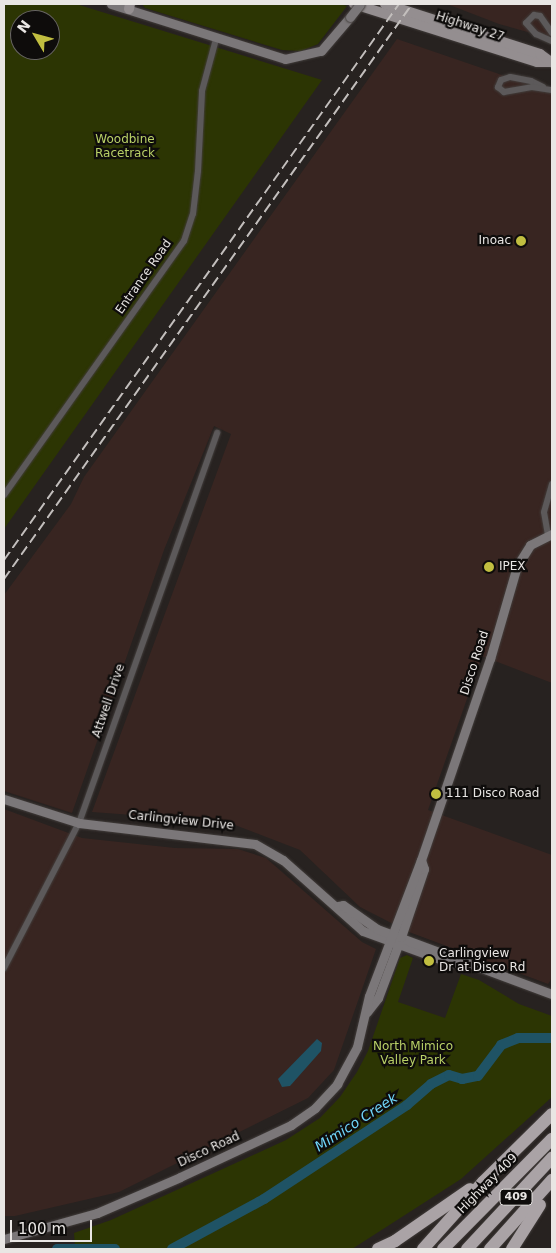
<!DOCTYPE html>
<style>
body{margin:0}
#map{position:relative;width:556px;height:1253px;overflow:hidden;background:#272220;font-family:"DejaVu Sans",sans-serif}
div>[style]{position:absolute}
.industrial>*{inset:0;background:#382521}
.green>*{inset:0;background:#2c3503}
.water>*{inset:0;background:#1f5365}
.river>*{height:10px;margin:-5px;padding:0 5px;transform-origin:5px;border-radius:5px;background:#1f5365}
.roads{filter:drop-shadow(0 0 1px #423d3b) drop-shadow(0 0 1px #423d3b)}
.street>*{height:6px;margin:-3px;padding:0 3px;transform-origin:3px;border-radius:3px;background:#5c595a}
.secondary>*{height:9px;margin:-4.5px;padding:0 4.5px;transform-origin:4.5px;border-radius:4.5px;background:#7b7779}
.primary>*{height:10px;margin:-5px;padding:0 5px;transform-origin:5px;border-radius:5px;background:#948e90}
.highway>*{height:12px;margin:-6px;padding:0 6px;transform-origin:6px;border-radius:6px;background:#aaa3a6}
.rail>*{height:2px;margin-top:-1px;transform-origin:0;background:repeating-linear-gradient(90deg,#c3bfbd 0 10px,transparent 0 15px)}
.bridges{filter:drop-shadow(0 0 1px #423d3b) drop-shadow(0 0 1px #423d3b)}
.secondary-bridge>*{height:9px;margin:-4.5px;padding:0 4.5px;transform-origin:4.5px;border-radius:4.5px;background:#7b7779}
.dots>*{width:14px;height:14px;translate:-50% -50%;box-sizing:border-box;border:2px solid #0e0c0b;border-radius:50%}
span{translate:-50% -50%;white-space:nowrap;text-align:center;line-height:1.15;-webkit-text-stroke:4.5px #0e0c0b;paint-order:stroke}
.shield-label span{padding:1px 4px;background:#0e0c0b;border:1px solid;border-radius:4px;-webkit-text-stroke-width:0}
.shield-label{font-size:11px;color:#e9e6e4;font-weight:700}
.street-label{font-size:12px;color:#e9e6e4}
.park-label{font-size:12px;color:#b9d067}
.poi-label{font-size:12px;color:#e9e6e4}
.right{translate:-100% -50%;text-align:right}
.left{translate:0 -50%;text-align:left}
.water-label{font-size:14px;color:#70d5f9;font-style:italic}
.frame{position:absolute;inset:0;border:5px solid #e9e6e4;pointer-events:none}
.north{position:absolute;left:10px;top:10px;width:50px;height:50px;box-sizing:border-box;background:#0e0c0b;border:1px solid #666362;border-radius:50%;rotate:307deg;font-size:14px;font-weight:700;line-height:20px;text-align:center;color:#e9e6e4}
.north::after{content:'';display:block;margin:auto;width:18px;height:22px;background:#c1be40;clip-path:polygon(50% 0,100% 100%,50% 72%,0 100%)}
.scale{position:absolute;left:10px;top:1220px;width:82px;height:22px;box-sizing:border-box;border:2px solid #e9e6e4;border-top:0;padding-left:6px;font-size:15px;line-height:18px;white-space:nowrap;color:#e9e6e4;-webkit-text-stroke:4px #0e0c0b;paint-order:stroke}
</style>
<div id="map">
<div class="industrial">
<i style="clip-path:polygon(447px 4px,552px 4px,552px 39px,499px 24px)"></i>
<i style="clip-path:polygon(397px 39px,552px 92px,552px 683px,482px 656px,428px 810px,552px 855px,552px 978px,548px 984px,409px 932px,360px 907px,300px 850px,227px 822px,92px 812px,231px 434px,214px 426px,164px 550px,72px 813px,4px 791px,4px 595px,71px 504px,84px 477px)"></i>
<i style="clip-path:polygon(4px 809px,82px 838px,175px 848px,238px 849px,266px 858px,362px 942px,376px 949px,334px 1070px,308px 1098px,119px 1192px,15px 1216px,4px 1216px)"></i>
</div>
<div class="green">
<i style="clip-path:polygon(evenodd,4px 4px,76px 4px,322px 80px,4px 529px,4px 4px,20px 20px,50px 20px,50px 50px,20px 50px,20px 20px)"></i>
<i style="clip-path:polygon(142px 4px,340px 4px,347px 6px,318px 44px,301px 51px,282px 50px,145px 8px)"></i>
<i style="clip-path:polygon(evenodd,407px 955px,413px 958px,398px 1002px,445px 1018px,461px 974px,479px 980px,519px 1004px,552px 1016px,552px 1097px,461px 1179px,352px 1249px,106px 1249px,75px 1246px,74px 1233px,111px 1220px,286px 1140px,320px 1118px,340px 1097px,357px 1072px,368px 1051px,400px 958px,407px 955px,348px 1142px,346px 1148px,189px 1241px,336px 1148px,348px 1142px)"></i>
</div>
<div class="water">
<i style="clip-path:polygon(317px 1039px,322px 1043px,321px 1051px,290px 1086px,282px 1087px,278px 1079px)"></i>
</div>
<div class="river">
<i style="left:57px;top:1249px;width:58px"></i>
<i style="left:172px;top:1249px;width:105px;rotate:-28.5deg"></i>
<i style="left:264px;top:1199px;width:171px;rotate:-33.3deg"></i>
<i style="left:407px;top:1105px;width:32px;rotate:-41deg"></i>
<i style="left:431px;top:1084px;width:20px;rotate:-27deg"></i>
<i style="left:449px;top:1075px;width:14px;rotate:17deg"></i>
<i style="left:462px;top:1079px;width:16px;rotate:-11deg"></i>
<i style="left:478px;top:1076px;width:39px;rotate:-53deg"></i>
<i style="left:501px;top:1045px;width:18px;rotate:-22deg"></i>
<i style="left:518px;top:1038px;width:34px"></i>
</div>
<div class="roads">
<div class="street">
<i style="left:552px;top:33px;width:21px;rotate:-125deg"></i>
<i style="left:540px;top:16px;width:6px;rotate:-171deg"></i>
<i style="left:534px;top:15px;width:11px;rotate:135deg"></i>
<i style="left:526px;top:23px;width:15px;rotate:48deg"></i>
<i style="left:536px;top:34px;width:17px;rotate:24deg"></i>
<i style="left:543px;top:87px;width:13px;rotate:-153deg"></i>
<i style="left:531px;top:81px;width:21px;rotate:-169deg"></i>
<i style="left:510px;top:77px;width:9px;rotate:162deg"></i>
<i style="left:501px;top:80px;width:8px;rotate:113deg"></i>
<i style="left:498px;top:87px;width:8px;rotate:40deg"></i>
<i style="left:504px;top:92px;width:28px;rotate:-10deg"></i>
<i style="left:532px;top:87px;width:20px;rotate:9deg"></i>
<i style="left:4px;top:495px;width:311px;rotate:-54.7deg"></i>
<i style="left:184px;top:241px;width:28px;rotate:-72deg"></i>
<i style="left:193px;top:214px;width:43px;rotate:-83.4deg"></i>
<i style="left:198px;top:171px;width:80px;rotate:-87.1deg"></i>
<i style="left:202px;top:91px;width:54px;rotate:-74.9deg"></i>
<i style="left:548px;top:535px;width:23px;rotate:-100deg"></i>
<i style="left:544px;top:512px;width:29px;rotate:-74deg"></i>
<i style="left:4px;top:968px;width:163px;rotate:-62.7deg"></i>
<i style="left:79px;top:823px;width:414px;rotate:-70.5deg"></i>
</div>
<div class="secondary">
<i style="left:111px;top:4px;width:182px;rotate:17.5deg"></i>
<i style="left:285px;top:59px;width:37px;rotate:-13deg"></i>
<i style="left:321px;top:51px;width:45px;rotate:-49.5deg"></i>
<i style="left:4px;top:799px;width:79px;rotate:17.7deg"></i>
<i style="left:79px;top:823px;width:177px;rotate:6.8deg"></i>
<i style="left:255px;top:844px;width:32px;rotate:30deg"></i>
<i style="left:283px;top:860px;width:107px;rotate:41.6deg"></i>
<i style="left:363px;top:931px;width:94px;rotate:20deg"></i>
<i style="left:451px;top:963px;width:10px;rotate:-6deg"></i>
<i style="left:338px;top:906px;width:5px;rotate:-11deg"></i>
<i style="left:343px;top:905px;width:42px;rotate:35.2deg"></i>
<i style="left:377px;top:929px;width:187px;rotate:20.4deg"></i>
<i style="left:367px;top:1012px;width:18px;rotate:-52deg"></i>
<i style="left:378px;top:998px;width:65px;rotate:-69.3deg"></i>
<i style="left:401px;top:937px;width:72px;rotate:-71.3deg"></i>
<i style="left:424px;top:869px;width:9px;rotate:-108deg"></i>
<i style="left:4px;top:1239px;width:97px;rotate:-15.6deg"></i>
<i style="left:97px;top:1213px;width:90px;rotate:-23.4deg"></i>
<i style="left:180px;top:1177px;width:123px;rotate:-25.1deg"></i>
<i style="left:291px;top:1125px;width:29px;rotate:-35deg"></i>
<i style="left:315px;top:1108px;width:33px;rotate:-47deg"></i>
<i style="left:337px;top:1084px;width:42px;rotate:-61.6deg"></i>
<i style="left:357px;top:1047px;width:52px;rotate:-76.8deg"></i>
<i style="left:369px;top:996px;width:146px;rotate:-69.1deg"></i>
<i style="left:421px;top:860px;width:213px;rotate:-71.1deg"></i>
<i style="left:490px;top:659px;width:97px;rotate:-73.8deg"></i>
<i style="left:517px;top:566px;width:25px;rotate:-58deg"></i>
<i style="left:530px;top:545px;width:25px;rotate:-27deg"></i>
</div>
<div class="primary">
<i style="left:354px;top:4px;width:192px;rotate:17.6deg"></i>
<i style="left:537px;top:62px;width:14px"></i>
<i style="left:385px;top:4px;width:163px;rotate:17.9deg"></i>
<i style="left:540px;top:54px;width:14px;rotate:36deg"></i>
<i style="left:129px;top:9px;width:5px;rotate:-79deg"></i>
</div>
<div class="highway">
<i style="left:378px;top:1249px;width:19px;rotate:-25deg"></i>
<i style="left:395px;top:1241px;width:91px;rotate:-34.7deg"></i>
<i style="left:423px;top:1249px;width:90px;rotate:-48.2deg"></i>
<i style="left:483px;top:1182px;width:97px;rotate:-44.6deg"></i>
<i style="left:443px;top:1249px;width:155px;rotate:-45.3deg"></i>
<i style="left:467px;top:1249px;width:125px;rotate:-47deg"></i>
<i style="left:490px;top:1249px;width:93px;rotate:-48.1deg"></i>
<i style="left:512px;top:1249px;width:52px;rotate:-57.5deg"></i>
</div>
</div>
<div class="rail">
<i style="left:4px;top:560px;width:682px;rotate:-54.61deg"></i>
<i style="left:4px;top:579px;width:705px;rotate:-54.64deg"></i>
</div>
<div class="bridges">
<div class="secondary-bridge">
<i style="left:350px;top:17px;width:16px;rotate:-52deg"></i>
</div>
</div>
<div class="dots">
<i style="left:521px;top:241px;background:#c1be40"></i>
<i style="left:489px;top:567px;background:#c1be40"></i>
<i style="left:436px;top:794px;background:#c1be40"></i>
<i style="left:429px;top:961px;background:#c1be40"></i>
</div>
<div class="shield-label">
<span style="left:516px;top:1197px">409</span>
</div>
<div class="street-label">
<span style="left:470px;top:27px;rotate:18deg">Highway 27</span>
<span style="left:144px;top:277px;rotate:-55deg">Entrance Road</span>
<span style="left:475px;top:663px;rotate:-72deg">Disco Road</span>
<span style="left:109px;top:701px;rotate:-71deg">Attwell Drive</span>
<span style="left:181px;top:821px;rotate:6deg">Carlingview Drive</span>
<span style="left:209px;top:1150px;rotate:-25deg">Disco Road</span>
<span style="left:488px;top:1184px;rotate:-45deg">Highway 409</span>
</div>
<div class="park-label">
<span style="left:125px;top:147px">Woodbine<br>Racetrack</span>
<span style="left:413px;top:1054px">North Mimico<br>Valley Park</span>
</div>
<div class="poi-label">
<span class="right" style="left:511px;top:241px">Inoac</span>
<span class="left" style="left:499px;top:567px">IPEX</span>
<span class="left" style="left:446px;top:794px">111 Disco Road</span>
<span class="left" style="left:439px;top:961px">Carlingview<br>Dr at Disco Rd</span>
</div>
<div class="water-label">
<span style="left:356px;top:1122px;rotate:-33deg">Mimico Creek</span>
</div>
<div class="frame"></div>
<div class="north">N</div>
<div class="scale">100 m</div>
</div>
